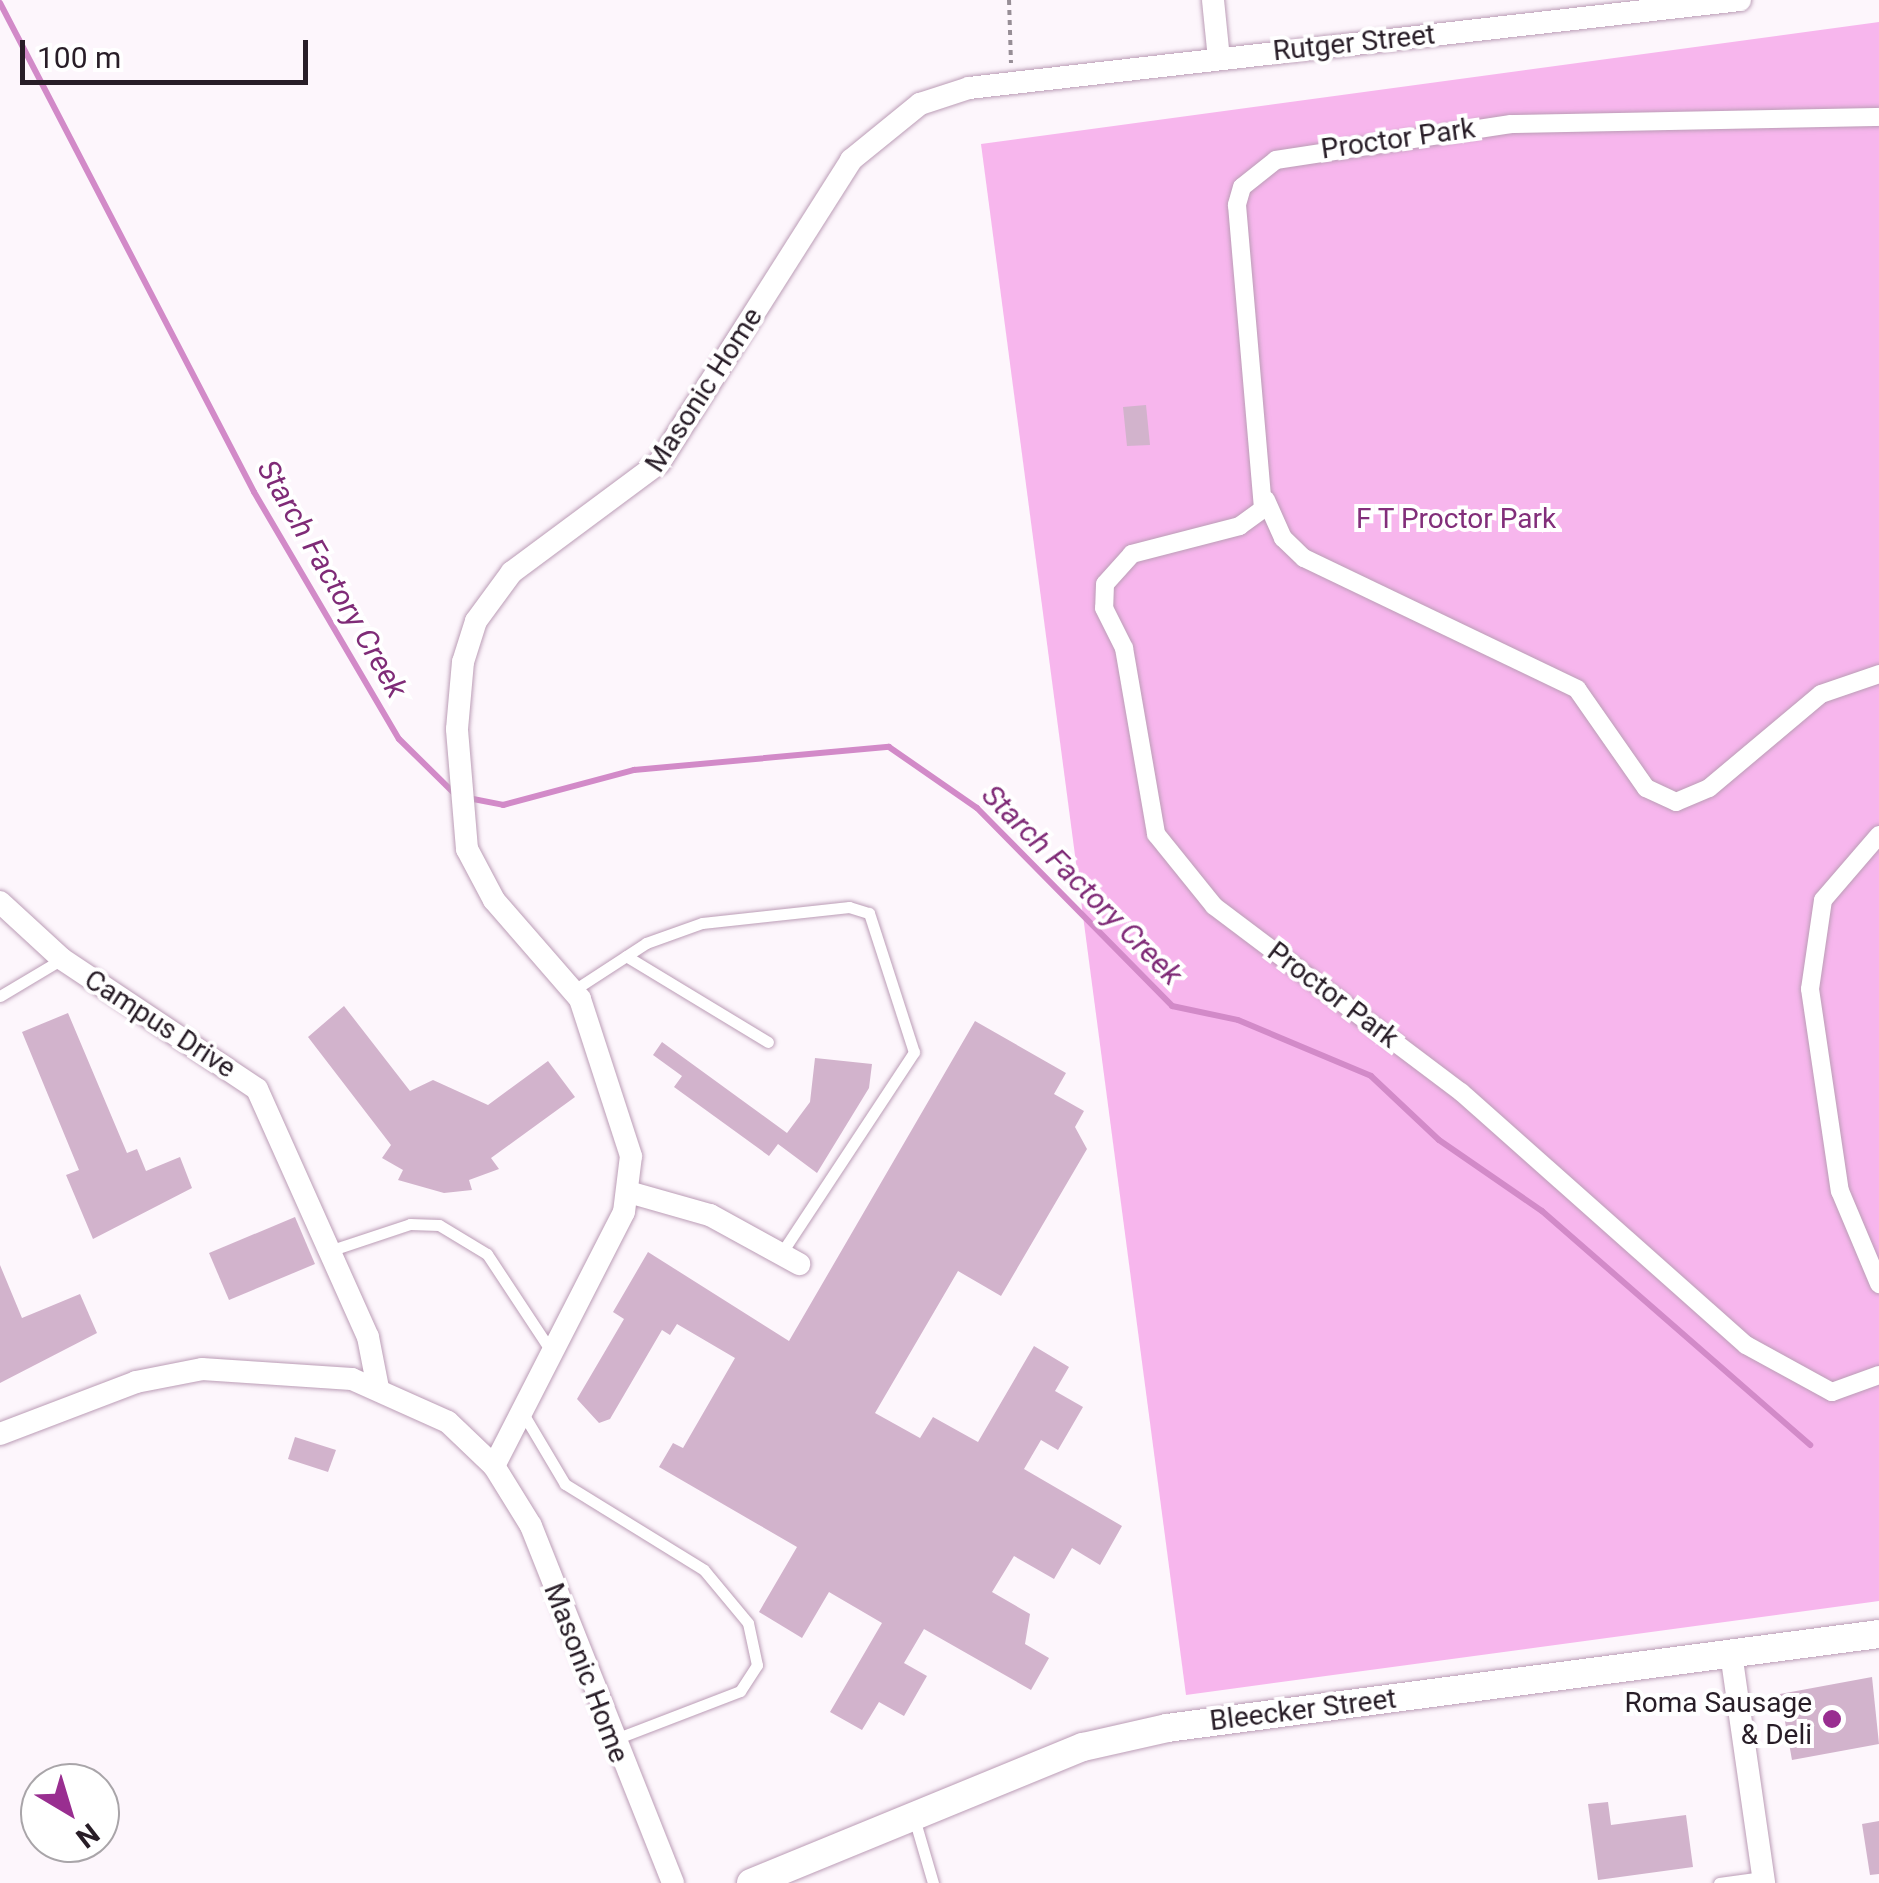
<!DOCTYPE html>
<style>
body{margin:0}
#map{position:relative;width:1879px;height:1883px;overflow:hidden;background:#fdf6fc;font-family:Roboto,sans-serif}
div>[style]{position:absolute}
.green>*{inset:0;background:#f7b6ed}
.stream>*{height:6px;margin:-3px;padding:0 3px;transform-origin:3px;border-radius:3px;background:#d28ac8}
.building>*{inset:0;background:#d2b3cc}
.path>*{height:4px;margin-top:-2px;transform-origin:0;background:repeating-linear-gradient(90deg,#978e96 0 5px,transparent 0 10px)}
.roads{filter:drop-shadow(0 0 2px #bb9db6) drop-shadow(0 0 2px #bb9db6)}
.service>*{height:11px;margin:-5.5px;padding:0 5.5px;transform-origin:5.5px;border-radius:5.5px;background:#fff}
.pedestrian>*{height:18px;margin:-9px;padding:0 9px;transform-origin:9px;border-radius:9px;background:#fff}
.minor>*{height:22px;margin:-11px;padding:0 11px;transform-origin:11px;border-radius:11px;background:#fff}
.tertiary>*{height:28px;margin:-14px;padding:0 14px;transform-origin:14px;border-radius:14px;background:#fff}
.dots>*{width:28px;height:28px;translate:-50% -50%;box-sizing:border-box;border:5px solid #fff;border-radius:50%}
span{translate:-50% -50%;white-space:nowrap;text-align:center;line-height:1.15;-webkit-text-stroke:8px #fff;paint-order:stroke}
.street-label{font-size:28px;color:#281d27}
.park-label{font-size:28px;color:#822e7a}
.poi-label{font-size:28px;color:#281d27}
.right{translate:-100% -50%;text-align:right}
.water-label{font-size:30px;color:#7f2b77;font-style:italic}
.north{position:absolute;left:20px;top:1763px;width:100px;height:100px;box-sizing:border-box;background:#fff;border:2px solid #a9a5a9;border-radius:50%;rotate:142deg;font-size:28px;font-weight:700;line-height:40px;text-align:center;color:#281d27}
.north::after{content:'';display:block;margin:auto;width:35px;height:45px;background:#992e90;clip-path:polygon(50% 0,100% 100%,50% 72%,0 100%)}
.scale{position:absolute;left:20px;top:40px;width:288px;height:45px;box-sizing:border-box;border:5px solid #281d27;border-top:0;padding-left:12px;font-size:30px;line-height:35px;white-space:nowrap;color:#281d27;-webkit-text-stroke:8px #fff;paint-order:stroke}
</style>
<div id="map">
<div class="green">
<i style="clip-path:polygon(1879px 22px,1879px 1601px,1186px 1695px,981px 144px)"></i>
</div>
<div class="stream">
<i style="left:0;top:3px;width:551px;rotate:62.55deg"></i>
<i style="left:254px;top:492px;width:286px;rotate:59.6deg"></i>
<i style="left:399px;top:739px;width:80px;rotate:44.5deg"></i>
<i style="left:468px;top:798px;width:36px;rotate:11deg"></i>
<i style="left:503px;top:805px;width:136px;rotate:-15deg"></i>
<i style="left:634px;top:770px;width:256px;rotate:-5.2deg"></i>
<i style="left:889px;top:747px;width:107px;rotate:34.7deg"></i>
<i style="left:977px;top:808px;width:278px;rotate:45.4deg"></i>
<i style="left:1172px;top:1006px;width:67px;rotate:12deg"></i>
<i style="left:1238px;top:1020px;width:144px;rotate:22.8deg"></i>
<i style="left:1371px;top:1076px;width:93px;rotate:43.3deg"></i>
<i style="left:1439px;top:1140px;width:125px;rotate:34.6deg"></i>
<i style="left:1542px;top:1211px;width:356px;rotate:41.1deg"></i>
</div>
<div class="building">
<i style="clip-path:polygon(1146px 405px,1150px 445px,1127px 446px,1123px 407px)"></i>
<i style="clip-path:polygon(344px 1006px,410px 1091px,433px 1080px,488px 1105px,548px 1061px,575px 1097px,491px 1158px,499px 1169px,469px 1180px,472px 1190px,444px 1193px,398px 1180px,403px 1170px,382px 1158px,391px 1145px,308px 1037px)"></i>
<i style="clip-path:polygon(68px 1013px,127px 1153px,137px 1149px,146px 1171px,180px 1157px,192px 1188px,93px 1239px,66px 1175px,79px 1170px,22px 1032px)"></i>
<i style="clip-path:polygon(975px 1021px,1066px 1073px,1054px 1094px,1084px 1111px,1075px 1127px,1087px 1149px,1001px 1296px,958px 1271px,875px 1413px,920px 1438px,933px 1417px,978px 1442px,1034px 1346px,1069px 1367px,1055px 1391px,1083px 1407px,1058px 1450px,1041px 1440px,1024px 1469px,1122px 1526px,1100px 1565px,1072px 1548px,1054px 1579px,1014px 1556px,992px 1592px,1030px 1614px,1025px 1644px,1049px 1658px,1031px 1690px,924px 1629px,904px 1663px,927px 1676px,904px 1716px,879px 1702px,862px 1730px,830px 1712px,882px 1623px,829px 1592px,802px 1638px,759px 1612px,797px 1547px,659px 1467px,673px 1443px,683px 1448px,735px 1358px,677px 1324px,670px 1335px,662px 1330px,610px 1419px,599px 1423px,577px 1399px,624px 1319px,613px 1312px,648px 1252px,789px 1341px)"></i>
<i style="clip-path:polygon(662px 1042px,787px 1133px,810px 1102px,815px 1058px,872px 1064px,869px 1088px,817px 1173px,778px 1144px,769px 1156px,674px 1087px,682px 1076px,653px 1055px)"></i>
<i style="clip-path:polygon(295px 1217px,315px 1264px,229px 1300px,209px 1253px)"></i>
<i style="clip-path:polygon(0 1265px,22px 1318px,80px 1294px,97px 1333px,0 1383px)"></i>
<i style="clip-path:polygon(295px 1437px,336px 1450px,328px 1472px,288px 1459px)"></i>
<i style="clip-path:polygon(1872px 1677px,1879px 1744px,1792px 1760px,1780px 1694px)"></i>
<i style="clip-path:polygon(1608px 1802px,1611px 1825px,1686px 1815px,1693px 1867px,1598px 1880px,1588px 1804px)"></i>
<i style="clip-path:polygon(1879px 1821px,1879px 1874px,1870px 1875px,1862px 1824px)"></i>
</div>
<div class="path">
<i style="left:1009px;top:0;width:63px;rotate:88.2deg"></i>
</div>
<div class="roads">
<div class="service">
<i style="left:626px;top:956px;width:166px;rotate:31.2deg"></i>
<i style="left:574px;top:990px;width:86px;rotate:-33.1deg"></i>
<i style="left:646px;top:943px;width:59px;rotate:-19.7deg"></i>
<i style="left:702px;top:923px;width:148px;rotate:-6.2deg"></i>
<i style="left:849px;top:907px;width:21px;rotate:17deg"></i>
<i style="left:869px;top:913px;width:146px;rotate:72.1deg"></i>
<i style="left:914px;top:1052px;width:242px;rotate:123.4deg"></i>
<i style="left:0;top:996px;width:72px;rotate:-30.8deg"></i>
<i style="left:332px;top:1250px;width:82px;rotate:-18.4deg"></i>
<i style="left:410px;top:1224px;width:29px;rotate:2deg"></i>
<i style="left:439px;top:1225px;width:56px;rotate:31.1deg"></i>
<i style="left:487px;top:1254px;width:116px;rotate:56.6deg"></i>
<i style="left:521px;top:1410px;width:86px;rotate:59.3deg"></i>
<i style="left:565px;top:1484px;width:163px;rotate:31.7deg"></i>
<i style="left:704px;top:1570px;width:69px;rotate:50.3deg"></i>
<i style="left:748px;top:1623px;width:43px;rotate:77.9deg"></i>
<i style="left:757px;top:1665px;width:31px;rotate:123deg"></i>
<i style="left:740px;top:1691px;width:136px;rotate:158.9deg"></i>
<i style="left:914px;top:1818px;width:68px;rotate:73.7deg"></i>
<i style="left:1719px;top:1883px;width:44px;rotate:-7.8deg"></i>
</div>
<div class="pedestrian">
<i style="left:1879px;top:117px;width:368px;rotate:178.9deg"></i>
<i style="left:1511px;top:124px;width:238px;rotate:171.3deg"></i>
<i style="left:1276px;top:160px;width:43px;rotate:141.5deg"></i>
<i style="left:1242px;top:187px;width:19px;rotate:106deg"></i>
<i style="left:1237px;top:205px;width:305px;rotate:85.1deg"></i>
<i style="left:1263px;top:509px;width:29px;rotate:144deg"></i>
<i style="left:1240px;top:526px;width:112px;rotate:165.5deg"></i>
<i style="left:1132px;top:554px;width:40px;rotate:132deg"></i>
<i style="left:1105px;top:584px;width:24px;rotate:92deg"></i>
<i style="left:1104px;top:608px;width:45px;rotate:63.4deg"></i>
<i style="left:1124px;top:648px;width:189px;rotate:80.2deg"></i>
<i style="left:1156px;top:834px;width:92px;rotate:51.1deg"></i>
<i style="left:1214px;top:906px;width:309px;rotate:37deg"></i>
<i style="left:1461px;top:1092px;width:381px;rotate:41.6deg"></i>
<i style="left:1746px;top:1345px;width:98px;rotate:28.7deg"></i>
<i style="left:1832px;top:1392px;width:50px;rotate:-19.9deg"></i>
<i style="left:1266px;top:500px;width:42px;rotate:65.9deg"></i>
<i style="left:1283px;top:538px;width:29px;rotate:44deg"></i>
<i style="left:1304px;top:558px;width:303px;rotate:25.6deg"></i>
<i style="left:1577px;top:689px;width:121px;rotate:55.1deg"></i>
<i style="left:1646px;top:788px;width:33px;rotate:25deg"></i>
<i style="left:1676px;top:802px;width:36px;rotate:-23deg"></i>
<i style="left:1709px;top:788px;width:146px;rotate:-40deg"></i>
<i style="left:1821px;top:694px;width:61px;rotate:-19deg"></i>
<i style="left:1879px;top:835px;width:86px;rotate:130.7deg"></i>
<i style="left:1823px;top:900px;width:90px;rotate:98.3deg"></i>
<i style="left:1810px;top:989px;width:204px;rotate:81.6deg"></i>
<i style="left:1840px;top:1191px;width:101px;rotate:67.2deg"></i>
</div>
<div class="minor">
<i style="left:1213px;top:0;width:59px;rotate:84.2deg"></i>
<i style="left:0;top:902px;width:84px;rotate:42.6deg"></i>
<i style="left:62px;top:959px;width:234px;rotate:33.7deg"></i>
<i style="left:257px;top:1089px;width:272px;rotate:65.9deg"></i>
<i style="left:368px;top:1337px;width:52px;rotate:78.9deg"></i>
<i style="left:632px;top:1193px;width:81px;rotate:15.8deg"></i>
<i style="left:710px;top:1215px;width:102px;rotate:28.8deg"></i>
<i style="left:0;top:1434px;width:146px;rotate:-20.9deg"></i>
<i style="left:136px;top:1382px;width:67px;rotate:-11.1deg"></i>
<i style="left:202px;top:1369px;width:150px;rotate:3.8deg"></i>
<i style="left:352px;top:1379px;width:105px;rotate:24.1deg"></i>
<i style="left:448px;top:1422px;width:64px;rotate:43.7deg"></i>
<i style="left:494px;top:1466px;width:70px;rotate:58.3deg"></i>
<i style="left:531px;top:1526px;width:384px;rotate:68.3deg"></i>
<i style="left:494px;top:1466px;width:285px;rotate:-62.9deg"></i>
<i style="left:624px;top:1212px;width:56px;rotate:-82.9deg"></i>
<i style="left:631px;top:1156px;width:165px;rotate:-108deg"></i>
<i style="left:580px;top:999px;width:131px;rotate:-131deg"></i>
<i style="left:494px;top:900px;width:58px;rotate:-117.9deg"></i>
<i style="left:467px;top:849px;width:120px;rotate:-94.8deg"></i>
<i style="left:457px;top:729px;width:67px;rotate:-84.9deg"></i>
<i style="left:463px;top:662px;width:43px;rotate:-72.4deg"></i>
<i style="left:476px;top:621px;width:61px;rotate:-53.7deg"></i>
<i style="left:512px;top:572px;width:183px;rotate:-36.6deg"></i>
<i style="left:659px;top:463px;width:359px;rotate:-57.6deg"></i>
<i style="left:851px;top:160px;width:89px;rotate:-39.1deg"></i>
<i style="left:920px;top:104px;width:52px;rotate:-18.1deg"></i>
<i style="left:969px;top:88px;width:776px;rotate:-6.51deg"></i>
<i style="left:1731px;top:1653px;width:232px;rotate:81.8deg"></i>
</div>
<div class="tertiary">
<i style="left:751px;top:1883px;width:359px;rotate:-22.3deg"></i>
<i style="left:1083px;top:1747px;width:86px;rotate:-12.7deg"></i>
<i style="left:1167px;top:1728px;width:718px;rotate:-7.52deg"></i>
</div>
</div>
<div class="dots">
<i style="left:1832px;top:1719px;background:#992e90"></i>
</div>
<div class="street-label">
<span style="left:1354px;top:43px;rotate:-6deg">Rutger Street</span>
<span style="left:1398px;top:139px;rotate:-8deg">Proctor Park</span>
<span style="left:704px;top:390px;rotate:-57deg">Masonic Home</span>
<span style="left:1333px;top:995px;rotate:37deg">Proctor Park</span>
<span style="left:160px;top:1024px;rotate:33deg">Campus Drive</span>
<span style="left:586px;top:1673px;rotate:69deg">Masonic Home</span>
<span style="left:1303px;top:1710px;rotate:-7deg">Bleecker Street</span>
</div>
<div class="park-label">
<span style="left:1456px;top:519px">F T Proctor Park</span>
</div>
<div class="poi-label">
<span class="right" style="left:1812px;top:1719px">Roma Sausage<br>&amp; Deli</span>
</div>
<div class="water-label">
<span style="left:332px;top:579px;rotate:60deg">Starch Factory Creek</span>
<span style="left:1082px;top:885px;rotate:45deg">Starch Factory Creek</span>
</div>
<div class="north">N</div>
<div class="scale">100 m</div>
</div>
